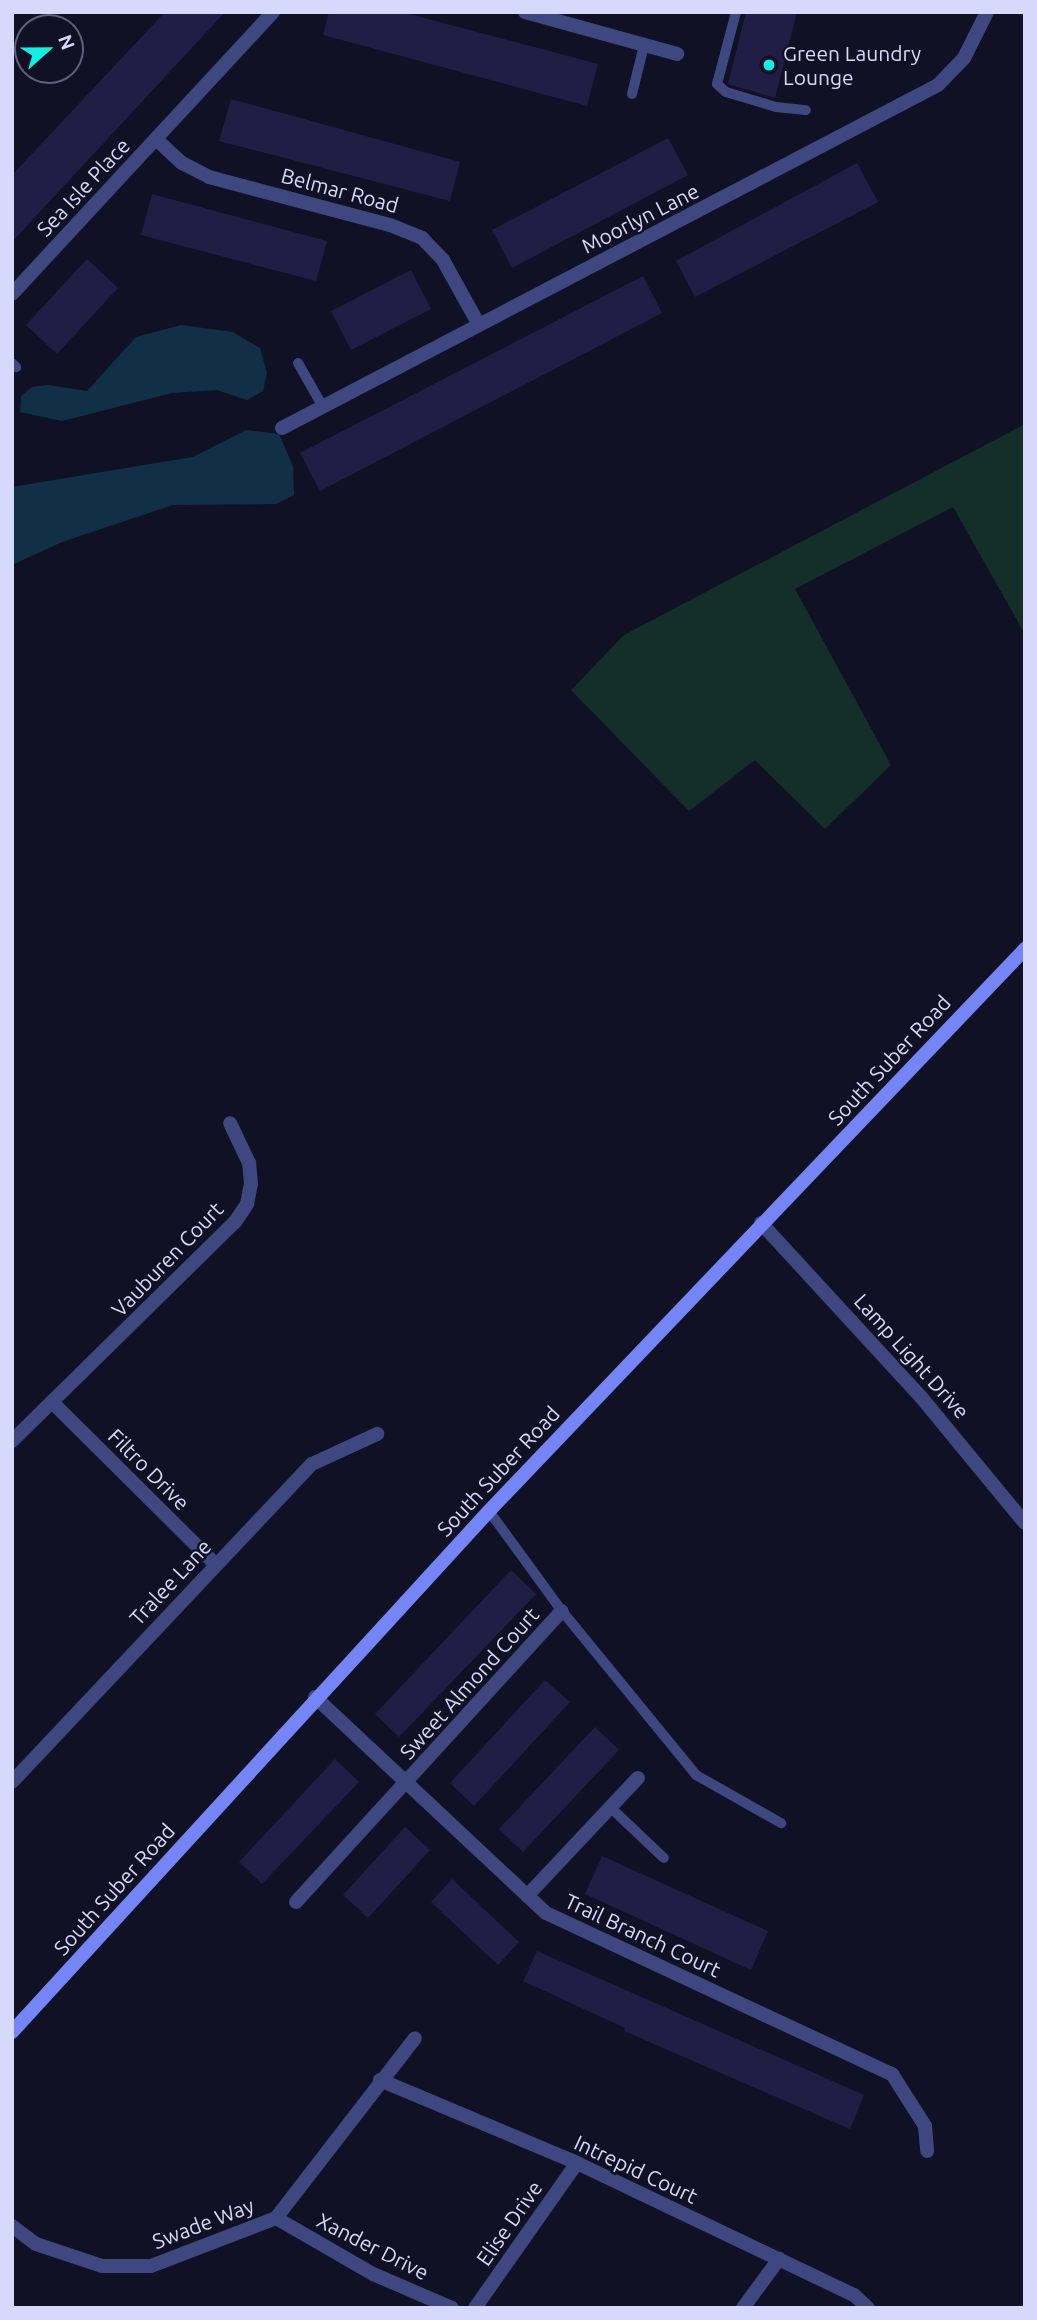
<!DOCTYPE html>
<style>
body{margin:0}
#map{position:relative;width:1037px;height:2320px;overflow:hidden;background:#111125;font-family:Ubuntu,sans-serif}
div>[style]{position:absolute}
.green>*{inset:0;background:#142e29}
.water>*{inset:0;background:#122f48}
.building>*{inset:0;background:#201e44}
.lane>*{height:10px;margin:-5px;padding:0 5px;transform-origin:5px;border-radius:5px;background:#3f4780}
.street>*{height:14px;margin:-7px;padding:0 7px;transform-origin:7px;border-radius:7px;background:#3f4780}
.secondary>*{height:14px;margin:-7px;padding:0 7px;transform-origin:7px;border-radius:7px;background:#7585f6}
.dots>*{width:19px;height:19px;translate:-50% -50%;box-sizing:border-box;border:4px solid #111125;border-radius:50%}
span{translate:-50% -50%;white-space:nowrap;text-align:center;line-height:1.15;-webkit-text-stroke:5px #111125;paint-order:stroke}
.poi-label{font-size:21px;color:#d7d9fc}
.left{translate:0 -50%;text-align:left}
.street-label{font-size:21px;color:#d7d9fc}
.frame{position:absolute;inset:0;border:14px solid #d7d9fc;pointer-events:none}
.north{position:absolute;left:14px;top:14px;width:70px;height:70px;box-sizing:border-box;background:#111125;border:2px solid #60617b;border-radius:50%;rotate:69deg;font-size:19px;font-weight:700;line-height:28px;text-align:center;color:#d7d9fc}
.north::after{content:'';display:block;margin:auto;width:24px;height:32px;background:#11efe3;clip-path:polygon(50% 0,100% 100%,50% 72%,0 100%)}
</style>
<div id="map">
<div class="green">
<i style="clip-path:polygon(1025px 424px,1025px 634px,953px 507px,795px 589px,891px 765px,825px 829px,755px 760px,689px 811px,571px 690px,624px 635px)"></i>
</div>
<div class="water">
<i style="clip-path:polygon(181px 325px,233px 332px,260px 348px,267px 373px,263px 391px,247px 400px,217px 390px,172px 393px,62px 421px,20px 412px,21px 396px,32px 387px,48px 385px,87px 391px,136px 337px)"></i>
<i style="clip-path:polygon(246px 430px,279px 434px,293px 466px,294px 495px,276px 504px,173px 505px,62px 542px,12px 565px,12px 487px,193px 457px)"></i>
</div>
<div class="building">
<i style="clip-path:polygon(165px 12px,225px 12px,12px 242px,12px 175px)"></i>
<i style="clip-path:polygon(329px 12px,402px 12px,598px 64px,587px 106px,323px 35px)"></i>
<i style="clip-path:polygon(746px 12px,797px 12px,775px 98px,728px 84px)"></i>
<i style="clip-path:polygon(231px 99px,460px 162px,450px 201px,219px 141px)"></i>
<i style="clip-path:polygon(668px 138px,688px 175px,512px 268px,492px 230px)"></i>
<i style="clip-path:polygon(857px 163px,878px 202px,695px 297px,676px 261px)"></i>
<i style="clip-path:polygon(152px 194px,327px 241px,316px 281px,141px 235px)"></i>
<i style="clip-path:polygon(87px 259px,118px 288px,57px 354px,26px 325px)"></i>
<i style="clip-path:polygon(411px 270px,431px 309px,351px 350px,331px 311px)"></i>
<i style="clip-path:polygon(643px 276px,662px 313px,320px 491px,300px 453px)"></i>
<i style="clip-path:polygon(511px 1570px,536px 1594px,399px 1737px,375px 1714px)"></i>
<i style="clip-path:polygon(545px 1680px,570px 1702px,474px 1806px,450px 1783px)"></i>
<i style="clip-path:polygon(595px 1727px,619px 1750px,523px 1852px,499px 1829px)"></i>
<i style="clip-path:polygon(335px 1759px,359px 1782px,262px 1884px,239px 1862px)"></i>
<i style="clip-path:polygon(405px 1827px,430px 1850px,368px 1918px,343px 1895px)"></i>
<i style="clip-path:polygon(602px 1856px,768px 1931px,751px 1970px,585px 1894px)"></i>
<i style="clip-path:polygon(452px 1879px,519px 1942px,498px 1965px,431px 1902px)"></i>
<i style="clip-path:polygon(537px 1951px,864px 2095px,850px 2129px,624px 2031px,625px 2028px,523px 1981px)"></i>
</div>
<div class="lane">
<i style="left:736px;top:12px;width:74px;rotate:104.8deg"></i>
<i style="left:717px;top:84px;width:12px;rotate:42deg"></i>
<i style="left:726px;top:92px;width:52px;rotate:16.7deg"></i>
<i style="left:776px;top:107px;width:30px;rotate:6deg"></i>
<i style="left:632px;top:94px;width:50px;rotate:-76.2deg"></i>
<i style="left:12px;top:363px;width:6px;rotate:45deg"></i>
<i style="left:298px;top:363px;width:51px;rotate:60.4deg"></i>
<i style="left:489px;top:1511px;width:124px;rotate:53.9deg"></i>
<i style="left:562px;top:1611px;width:212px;rotate:50.7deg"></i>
<i style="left:696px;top:1775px;width:98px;rotate:29.5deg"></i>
<i style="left:610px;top:1807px;width:74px;rotate:43.4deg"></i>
</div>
<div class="street">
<i style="left:525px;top:12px;width:158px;rotate:15.4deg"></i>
<i style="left:156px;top:139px;width:35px;rotate:43deg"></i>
<i style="left:182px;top:163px;width:30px;rotate:27deg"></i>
<i style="left:209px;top:177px;width:187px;rotate:14.9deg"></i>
<i style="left:390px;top:225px;width:35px;rotate:22deg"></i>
<i style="left:422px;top:238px;width:30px;rotate:46deg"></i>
<i style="left:443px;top:260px;width:74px;rotate:61deg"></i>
<i style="left:12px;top:294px;width:384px;rotate:-47.2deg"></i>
<i style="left:282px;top:428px;width:740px;rotate:-27.6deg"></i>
<i style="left:938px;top:85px;width:37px;rotate:-46deg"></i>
<i style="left:964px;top:58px;width:51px;rotate:-63.4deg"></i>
<i style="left:761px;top:1223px;width:236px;rotate:47.4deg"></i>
<i style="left:921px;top:1397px;width:163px;rotate:50.5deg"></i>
<i style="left:54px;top:1404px;width:227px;rotate:44.8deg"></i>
<i style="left:12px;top:1441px;width:313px;rotate:-44.5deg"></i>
<i style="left:235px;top:1222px;width:22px;rotate:-56deg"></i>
<i style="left:247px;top:1204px;width:20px;rotate:-79deg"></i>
<i style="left:251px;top:1184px;width:21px;rotate:-95deg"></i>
<i style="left:249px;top:1163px;width:44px;rotate:-115.4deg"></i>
<i style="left:315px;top:1697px;width:316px;rotate:43.1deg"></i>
<i style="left:546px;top:1913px;width:382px;rotate:25deg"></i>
<i style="left:892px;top:2074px;width:62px;rotate:57.6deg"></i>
<i style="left:925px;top:2126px;width:25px;rotate:85deg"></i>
<i style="left:12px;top:1782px;width:437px;rotate:-46.7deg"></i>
<i style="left:312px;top:1464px;width:72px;rotate:-24.8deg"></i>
<i style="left:527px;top:1896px;width:162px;rotate:-46.8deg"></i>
<i style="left:296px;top:1902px;width:394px;rotate:-47.6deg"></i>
<i style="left:380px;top:2080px;width:214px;rotate:22.8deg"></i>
<i style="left:577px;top:2163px;width:307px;rotate:25.5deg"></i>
<i style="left:854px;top:2295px;width:19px;rotate:43deg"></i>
<i style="left:276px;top:2218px;width:112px;rotate:30deg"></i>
<i style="left:373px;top:2274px;width:86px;rotate:23.3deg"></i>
<i style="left:12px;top:2226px;width:30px;rotate:37deg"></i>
<i style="left:36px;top:2244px;width:70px;rotate:18.4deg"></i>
<i style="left:102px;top:2266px;width:49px"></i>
<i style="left:151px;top:2266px;width:134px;rotate:-21deg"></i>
<i style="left:276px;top:2218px;width:227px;rotate:-52.3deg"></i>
<i style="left:475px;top:2308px;width:177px;rotate:-54.9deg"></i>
<i style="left:743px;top:2308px;width:61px;rotate:-53.7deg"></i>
</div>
<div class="secondary">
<i style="left:12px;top:2032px;width:706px;rotate:-47.52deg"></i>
<i style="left:489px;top:1511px;width:777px;rotate:-46.36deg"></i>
</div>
<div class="dots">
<i style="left:769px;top:65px;background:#11efe3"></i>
</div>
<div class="poi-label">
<span class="left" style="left:783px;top:65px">Green Laundry<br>Lounge</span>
</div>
<div class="street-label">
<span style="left:83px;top:187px;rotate:-47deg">Sea Isle Place</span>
<span style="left:340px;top:190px;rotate:15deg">Belmar Road</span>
<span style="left:640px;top:218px;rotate:-27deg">Moorlyn Lane</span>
<span style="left:889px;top:1060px;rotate:-47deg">South Suber Road</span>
<span style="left:167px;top:1259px;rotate:-46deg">Vauburen Court</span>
<span style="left:912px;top:1356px;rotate:48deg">Lamp Light Drive</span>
<span style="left:149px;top:1469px;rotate:45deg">Filtro Drive</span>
<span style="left:498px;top:1471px;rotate:-47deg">South Suber Road</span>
<span style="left:170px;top:1582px;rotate:-47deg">Tralee Lane</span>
<span style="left:469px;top:1683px;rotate:-48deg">Sweet Almond Court</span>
<span style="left:114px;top:1889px;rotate:-48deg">South Suber Road</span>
<span style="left:643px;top:1935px;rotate:25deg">Trail Branch Court</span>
<span style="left:636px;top:2169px;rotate:25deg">Intrepid Court</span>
<span style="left:203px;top:2223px;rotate:-21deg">Swade Way</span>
<span style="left:509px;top:2223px;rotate:-55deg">Elise Drive</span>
<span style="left:373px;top:2246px;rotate:27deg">Xander Drive</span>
</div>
<div class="frame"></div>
<div class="north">N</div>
</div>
